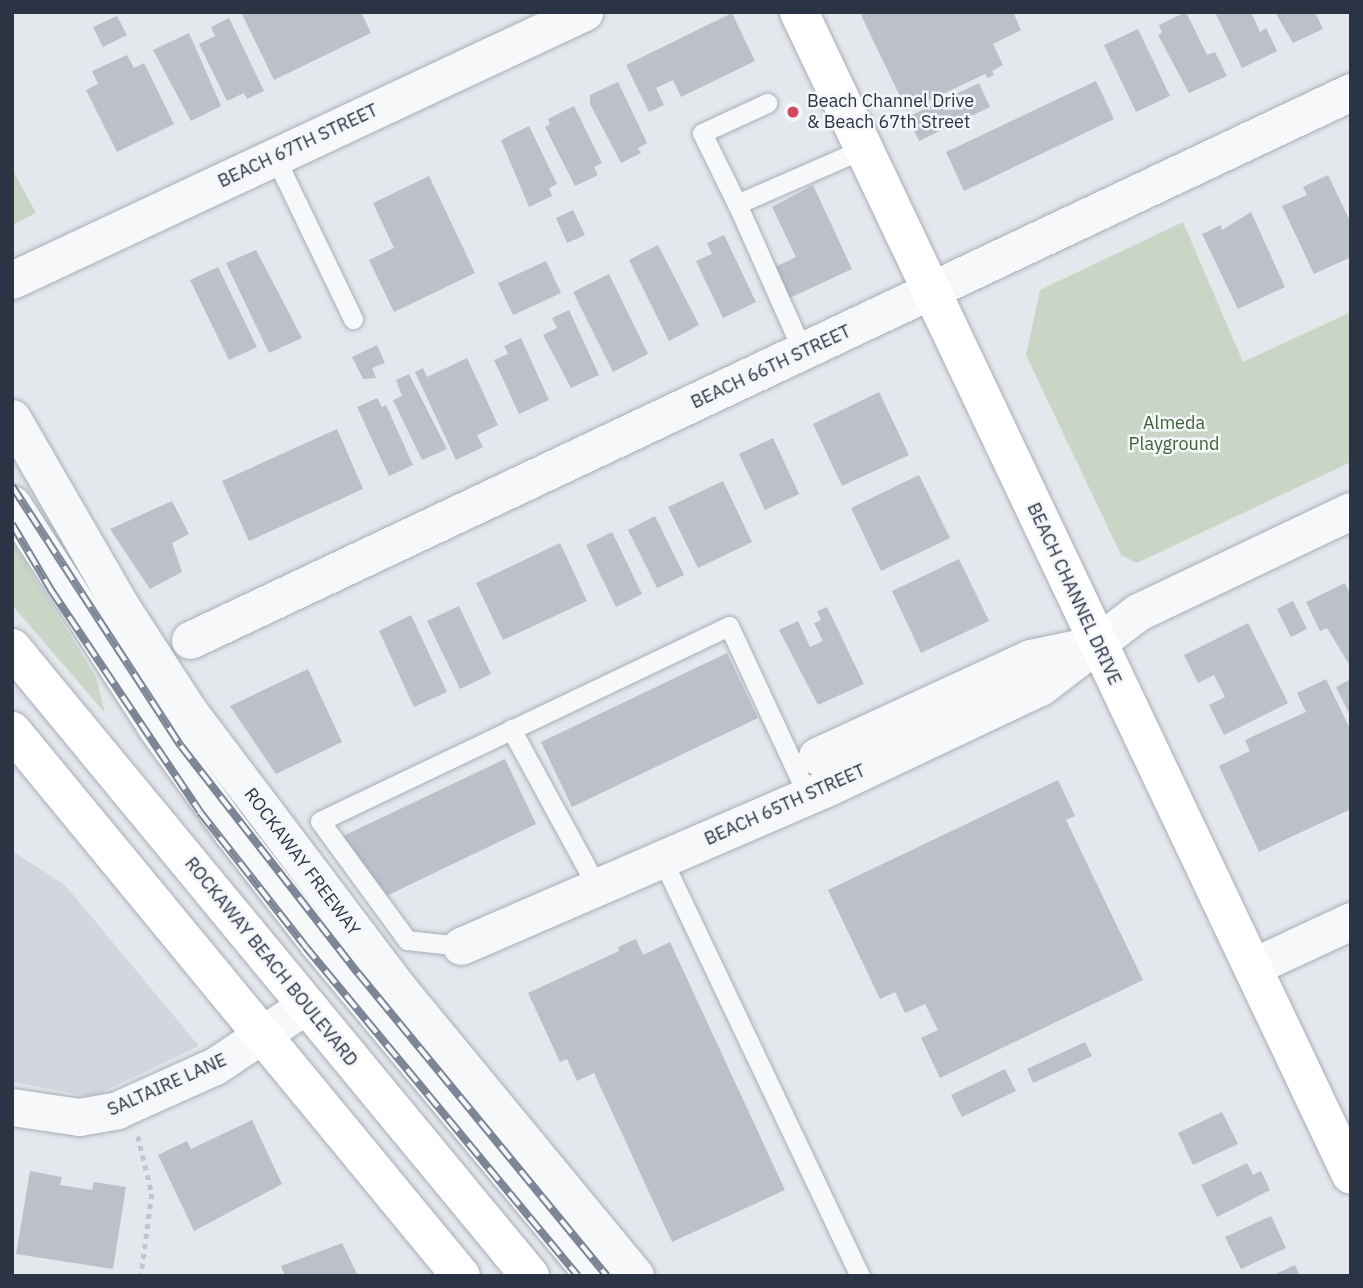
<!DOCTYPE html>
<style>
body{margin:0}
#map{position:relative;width:1363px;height:1288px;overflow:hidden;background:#e4e7ec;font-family:"IBM Plex Sans",sans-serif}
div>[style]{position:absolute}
.built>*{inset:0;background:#d2d6de}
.green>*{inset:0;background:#c9d6c5}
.building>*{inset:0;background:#bbc0ca}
.path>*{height:4.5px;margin-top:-2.25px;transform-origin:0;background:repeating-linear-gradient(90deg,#c2c5cb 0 5px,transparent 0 10px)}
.roads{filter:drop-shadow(0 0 2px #a9aeb7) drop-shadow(0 0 2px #a9aeb7)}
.lane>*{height:19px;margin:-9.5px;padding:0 9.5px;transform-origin:9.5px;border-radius:9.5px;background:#f7f8fa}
.street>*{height:37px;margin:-18.5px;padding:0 18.5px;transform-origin:18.5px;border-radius:18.5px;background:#f7f8fa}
.primary>*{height:38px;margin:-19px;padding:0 19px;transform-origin:19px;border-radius:19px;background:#fff}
.rail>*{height:8px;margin-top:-4px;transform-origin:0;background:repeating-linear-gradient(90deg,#f4f6f9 0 16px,#7d8696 0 32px);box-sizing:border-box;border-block:2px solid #7d8696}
.dots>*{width:19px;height:19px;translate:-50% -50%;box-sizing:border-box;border:4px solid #f4f6f9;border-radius:50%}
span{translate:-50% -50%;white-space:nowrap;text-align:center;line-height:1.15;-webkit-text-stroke:5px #f4f6f9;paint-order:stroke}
.poi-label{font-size:18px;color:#2b3445}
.left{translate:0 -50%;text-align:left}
.street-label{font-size:18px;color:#2b3445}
.park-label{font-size:18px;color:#3f6138}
.frame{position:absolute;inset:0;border:14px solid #2b3445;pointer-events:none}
</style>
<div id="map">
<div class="built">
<i style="clip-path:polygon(12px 851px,65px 885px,199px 1046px,92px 1097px,12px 1082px)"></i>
</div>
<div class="green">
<i style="clip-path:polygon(12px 169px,36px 213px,12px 225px)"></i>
<i style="clip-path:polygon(1183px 222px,1243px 362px,1351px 312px,1351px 462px,1137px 563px,1121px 555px,1026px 355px,1040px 290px)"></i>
<i style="clip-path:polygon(12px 541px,96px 677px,105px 713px,12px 605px)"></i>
</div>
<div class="building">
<i style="clip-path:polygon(241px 12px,361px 12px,371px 33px,274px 80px)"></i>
<i style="clip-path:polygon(866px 12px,1013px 12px,1021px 30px,993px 44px,1003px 65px,992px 71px,994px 75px,988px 78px,985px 74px,907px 111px,861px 15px)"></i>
<i style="clip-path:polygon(1186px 12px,1207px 55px,1215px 52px,1227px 76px,1189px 93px,1158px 35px,1162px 33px,1159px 25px)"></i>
<i style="clip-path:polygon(1215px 12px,1251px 12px,1260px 32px,1266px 28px,1277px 51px,1242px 68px)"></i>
<i style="clip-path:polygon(1275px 12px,1315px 12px,1323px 29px,1293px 43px)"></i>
<i style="clip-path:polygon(732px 13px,755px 61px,681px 97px,673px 80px,656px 88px,664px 105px,649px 112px,626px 65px)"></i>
<i style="clip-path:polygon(117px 16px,127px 35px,103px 47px,93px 27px)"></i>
<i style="clip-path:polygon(229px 18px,264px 91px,247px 99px,244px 93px,227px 101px,199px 44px,215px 36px,211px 27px)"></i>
<i style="clip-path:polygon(1138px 29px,1170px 96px,1136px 112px,1104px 45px)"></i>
<i style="clip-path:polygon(189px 33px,221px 106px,191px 121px,153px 50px)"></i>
<i style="clip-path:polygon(127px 55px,134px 68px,144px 63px,174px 124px,117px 152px,86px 90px,98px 84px,92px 71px)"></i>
<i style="clip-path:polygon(1096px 81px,1114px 119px,964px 191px,946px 152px)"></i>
<i style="clip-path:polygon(618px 82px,647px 143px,638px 148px,641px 153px,621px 163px,590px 104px,590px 95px)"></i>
<i style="clip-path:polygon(979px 83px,990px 107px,919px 141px,908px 117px)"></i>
<i style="clip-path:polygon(574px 106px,602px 163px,594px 167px,598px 175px,575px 186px,545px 127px,550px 124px,548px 119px)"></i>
<i style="clip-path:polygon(529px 126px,557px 184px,549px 188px,552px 196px,529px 207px,501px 140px)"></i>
<i style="clip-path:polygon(1328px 175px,1351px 223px,1351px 257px,1314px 274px,1282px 206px,1307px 195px,1303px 187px)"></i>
<i style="clip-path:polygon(429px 176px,475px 273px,394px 312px,369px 260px,394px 248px,373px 203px)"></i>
<i style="clip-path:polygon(813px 185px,852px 269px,783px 301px,769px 270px,796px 257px,772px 207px)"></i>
<i style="clip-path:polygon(573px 210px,585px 235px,567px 243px,556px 218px)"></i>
<i style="clip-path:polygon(1251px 212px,1285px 287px,1238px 309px,1202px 234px,1221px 225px,1222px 230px)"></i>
<i style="clip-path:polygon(724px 235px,756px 302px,723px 318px,696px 261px,712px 254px,707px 243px)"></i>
<i style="clip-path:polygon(658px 245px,699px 325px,669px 341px,629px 260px)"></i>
<i style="clip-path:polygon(256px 250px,302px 338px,269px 353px,226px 263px)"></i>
<i style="clip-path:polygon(546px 261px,561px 293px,513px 315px,498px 283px)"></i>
<i style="clip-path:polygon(218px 267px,257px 347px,229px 360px,190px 280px)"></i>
<i style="clip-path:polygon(609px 274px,648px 354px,613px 372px,573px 292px)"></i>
<i style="clip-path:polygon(569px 310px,599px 375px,571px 388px,543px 335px,557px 328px,552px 318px)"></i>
<i style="clip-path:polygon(521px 338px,549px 400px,519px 414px,494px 360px,508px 354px,504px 346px)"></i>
<i style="clip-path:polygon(377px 345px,385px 363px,372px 368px,376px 378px,363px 379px,352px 357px)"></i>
<i style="clip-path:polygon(467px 358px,498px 425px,477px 435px,483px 447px,456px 460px,415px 372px,423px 368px,427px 377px)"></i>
<i style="clip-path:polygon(409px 374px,447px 449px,422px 460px,393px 400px,402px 396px,396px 380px)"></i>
<i style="clip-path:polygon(879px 392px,909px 455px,842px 486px,813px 424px)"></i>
<i style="clip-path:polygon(377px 398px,382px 407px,386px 405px,413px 465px,389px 476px,357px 407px)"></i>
<i style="clip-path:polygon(337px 429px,363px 489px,249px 541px,222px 481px)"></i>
<i style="clip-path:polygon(773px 438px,799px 494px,765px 510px,739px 454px)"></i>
<i style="clip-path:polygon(919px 475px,950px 538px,881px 571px,851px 508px)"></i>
<i style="clip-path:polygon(723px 481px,752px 542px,698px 568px,668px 507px)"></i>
<i style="clip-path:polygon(172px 501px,189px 534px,172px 543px,182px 572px,150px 589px,110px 529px)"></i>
<i style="clip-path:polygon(655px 516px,684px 575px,657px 588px,628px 530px)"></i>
<i style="clip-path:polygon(612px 532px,642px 594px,616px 607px,586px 545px)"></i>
<i style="clip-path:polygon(560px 543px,587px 601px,503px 640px,476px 583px)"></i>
<i style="clip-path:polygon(959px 559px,989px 621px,921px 653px,892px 591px)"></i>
<i style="clip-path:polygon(1345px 583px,1351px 596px,1349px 664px,1327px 628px,1320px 631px,1306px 602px)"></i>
<i style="clip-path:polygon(1293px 601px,1307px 629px,1291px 637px,1277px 609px)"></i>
<i style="clip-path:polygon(459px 606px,491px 674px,460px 689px,427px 621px)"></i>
<i style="clip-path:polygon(827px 607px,864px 684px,818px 705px,779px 630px,798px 621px,810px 647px,823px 641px,814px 623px,821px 620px,817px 611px)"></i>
<i style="clip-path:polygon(411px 615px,447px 692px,414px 707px,379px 631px)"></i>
<i style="clip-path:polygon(1248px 623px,1288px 703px,1224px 735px,1209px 705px,1225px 697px,1214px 675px,1198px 683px,1184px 655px)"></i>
<i style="clip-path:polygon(727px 653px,758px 718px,572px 807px,541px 742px)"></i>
<i style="clip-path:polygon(308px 669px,342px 742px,276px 774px,230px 706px)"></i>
<i style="clip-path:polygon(1326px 679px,1351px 731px,1351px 809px,1259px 852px,1219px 766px,1250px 751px,1245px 740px,1306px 712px,1297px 693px)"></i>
<i style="clip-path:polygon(1351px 679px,1351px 717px,1336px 687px)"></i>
<i style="clip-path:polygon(505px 759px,536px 824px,380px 899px,341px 837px)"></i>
<i style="clip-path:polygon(1058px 780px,1075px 816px,1066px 820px,1143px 980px,940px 1078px,921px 1038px,938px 1030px,925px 1004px,905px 1013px,895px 992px,880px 999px,828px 890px)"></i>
<i style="clip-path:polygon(636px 939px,643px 955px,670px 942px,785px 1190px,672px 1242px,594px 1073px,577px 1081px,567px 1059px,560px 1062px,528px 993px,619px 951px,618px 947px)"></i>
<i style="clip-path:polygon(1085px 1042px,1092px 1056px,1033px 1083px,1027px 1069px)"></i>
<i style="clip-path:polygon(1005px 1069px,1016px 1091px,962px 1117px,951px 1095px)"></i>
<i style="clip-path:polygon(1222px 1112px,1238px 1144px,1193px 1165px,1178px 1133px)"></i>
<i style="clip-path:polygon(252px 1120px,282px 1184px,194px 1231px,158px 1155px,187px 1141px,191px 1149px)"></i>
<i style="clip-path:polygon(1247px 1163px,1253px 1175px,1261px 1171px,1270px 1190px,1217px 1217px,1201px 1185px)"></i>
<i style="clip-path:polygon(30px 1171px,62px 1177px,60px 1185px,92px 1190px,94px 1182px,126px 1187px,113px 1269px,16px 1254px)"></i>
<i style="clip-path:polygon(1271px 1216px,1286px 1248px,1241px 1269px,1225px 1237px)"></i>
<i style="clip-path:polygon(342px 1243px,358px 1276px,285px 1276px,281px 1266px)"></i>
<i style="clip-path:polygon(1295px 1265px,1300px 1276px,1271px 1276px)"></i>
</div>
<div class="path">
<i style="left:138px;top:1136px;width:60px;rotate:76.4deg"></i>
<i style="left:152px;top:1194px;width:83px;rotate:97.6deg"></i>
</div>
<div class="roads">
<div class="lane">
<i style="left:275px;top:157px;width:180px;rotate:64.3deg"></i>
<i style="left:737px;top:204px;width:79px;rotate:-116.2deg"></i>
<i style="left:702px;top:133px;width:72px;rotate:-24.8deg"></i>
<i style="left:803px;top:352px;width:162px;rotate:-114deg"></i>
<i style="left:737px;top:204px;width:137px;rotate:-23.6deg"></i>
<i style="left:511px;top:729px;width:180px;rotate:61.4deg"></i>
<i style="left:662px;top:859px;width:462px;rotate:64.6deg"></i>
<i style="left:461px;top:946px;width:54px;rotate:-173.7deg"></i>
<i style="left:407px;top:940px;width:147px;rotate:-126.2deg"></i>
<i style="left:320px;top:821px;width:453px;rotate:-25.5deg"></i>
<i style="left:729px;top:626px;width:187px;rotate:65.1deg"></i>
</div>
<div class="street">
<i style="left:12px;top:280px;width:632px;rotate:-25.1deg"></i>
<i style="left:12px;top:418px;width:216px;rotate:60deg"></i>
<i style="left:120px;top:605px;width:129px;rotate:57.1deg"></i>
<i style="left:190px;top:713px;width:345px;rotate:52.9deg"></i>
<i style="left:398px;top:988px;width:373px;rotate:50.5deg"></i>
<i style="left:12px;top:504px;width:265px;rotate:57.1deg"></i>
<i style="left:156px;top:727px;width:130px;rotate:54.1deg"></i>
<i style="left:232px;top:832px;width:140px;rotate:52.2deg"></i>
<i style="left:318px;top:943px;width:433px;rotate:50.3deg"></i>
<i style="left:190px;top:640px;width:1284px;rotate:-25.27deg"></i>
<i style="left:817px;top:756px;width:234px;rotate:-24.7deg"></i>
<i style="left:1030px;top:658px;width:58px;rotate:-11.9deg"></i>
<i style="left:461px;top:946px;width:398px;rotate:-23.4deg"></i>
<i style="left:826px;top:788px;width:237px;rotate:-25.3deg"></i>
<i style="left:1040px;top:687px;width:123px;rotate:-37.4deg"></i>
<i style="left:1138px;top:612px;width:236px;rotate:-25.4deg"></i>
<i style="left:1252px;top:967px;width:109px;rotate:-24.9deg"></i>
<i style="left:12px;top:1107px;width:68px;rotate:8.5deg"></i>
<i style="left:79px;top:1117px;width:39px;rotate:-10deg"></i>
<i style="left:117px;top:1110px;width:107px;rotate:-24.2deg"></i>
<i style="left:215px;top:1066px;width:110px;rotate:-33.8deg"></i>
</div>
<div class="primary">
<i style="left:799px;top:12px;width:1287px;rotate:64.61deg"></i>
<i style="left:12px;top:648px;width:814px;rotate:50.48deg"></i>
<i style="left:12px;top:731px;width:706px;rotate:50.52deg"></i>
</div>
</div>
<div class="rail">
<i style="left:12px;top:486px;width:310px;rotate:57deg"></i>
<i style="left:181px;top:746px;width:288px;rotate:52.1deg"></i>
<i style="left:358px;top:973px;width:392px;rotate:50.6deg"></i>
<i style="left:12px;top:524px;width:77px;rotate:59.4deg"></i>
<i style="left:51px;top:590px;width:267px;rotate:56.1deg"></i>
<i style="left:200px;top:812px;width:170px;rotate:51.9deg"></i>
<i style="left:305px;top:946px;width:428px;rotate:50.4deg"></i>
</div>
<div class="dots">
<i style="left:793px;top:112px;background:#d1495b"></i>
</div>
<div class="poi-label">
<span class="left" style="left:807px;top:112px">Beach Channel Drive<br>&amp; Beach 67th Street</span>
</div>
<div class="street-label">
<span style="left:298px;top:146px;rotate:-25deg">BEACH 67TH STREET</span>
<span style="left:771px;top:367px;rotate:-25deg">BEACH 66TH STREET</span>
<span style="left:1074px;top:594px;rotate:65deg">BEACH CHANNEL DRIVE</span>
<span style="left:785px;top:805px;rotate:-24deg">BEACH 65TH STREET</span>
<span style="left:302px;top:862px;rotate:53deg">ROCKAWAY FREEWAY</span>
<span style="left:271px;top:962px;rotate:51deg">ROCKAWAY BEACH BOULEVARD</span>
<span style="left:167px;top:1085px;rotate:-24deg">SALTAIRE LANE</span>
</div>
<div class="park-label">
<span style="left:1174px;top:434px">Almeda<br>Playground</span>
</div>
<div class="frame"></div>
</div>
